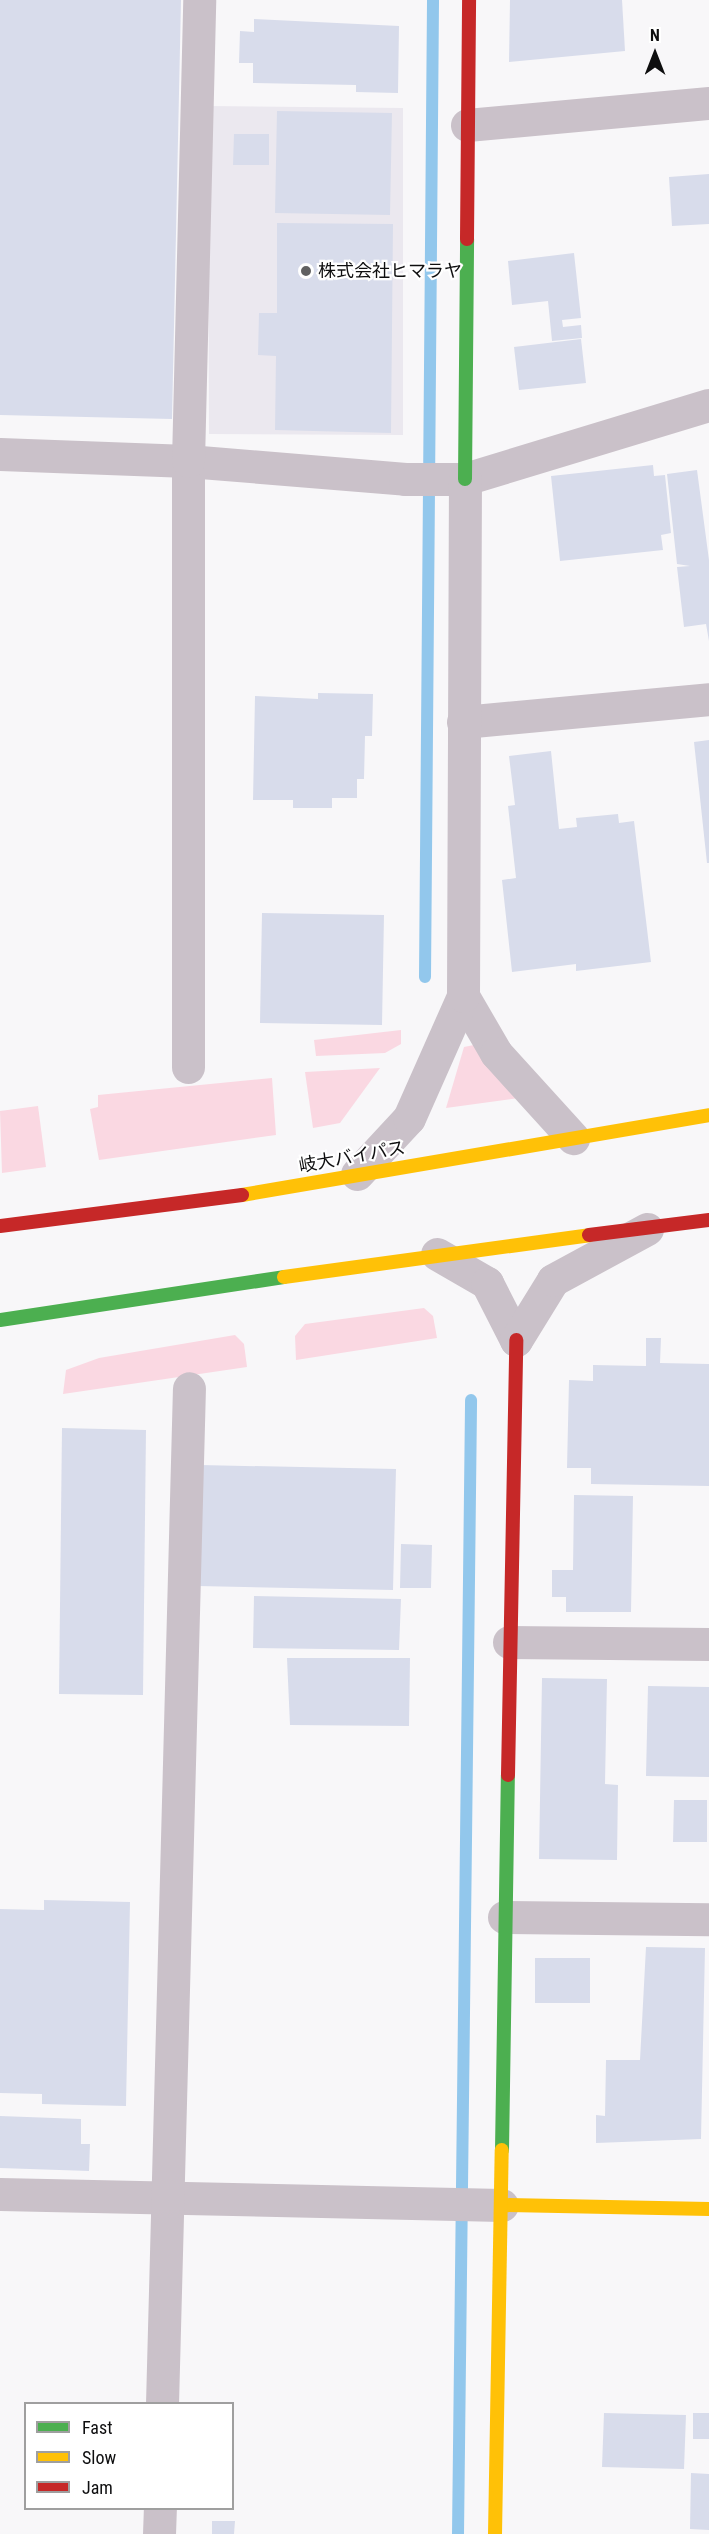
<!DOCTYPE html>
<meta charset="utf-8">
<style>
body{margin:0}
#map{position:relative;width:709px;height:2534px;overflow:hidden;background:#f8f7f9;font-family:"Roboto Condensed","Noto Sans JP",sans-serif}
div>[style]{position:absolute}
.built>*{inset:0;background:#ebe8ef}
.green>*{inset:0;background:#fad8e2}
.stream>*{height:12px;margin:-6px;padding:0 6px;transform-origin:6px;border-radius:6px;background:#92c7ec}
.building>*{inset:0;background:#d8dceb}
.street>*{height:33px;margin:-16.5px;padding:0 16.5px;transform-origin:16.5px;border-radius:16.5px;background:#cac1c9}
.fast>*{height:14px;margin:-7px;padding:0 7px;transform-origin:7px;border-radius:7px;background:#4caf50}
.slow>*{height:14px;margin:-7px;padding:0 7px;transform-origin:7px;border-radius:7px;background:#ffc107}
.jam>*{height:14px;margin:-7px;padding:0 7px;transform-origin:7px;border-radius:7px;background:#c62828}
.dots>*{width:16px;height:16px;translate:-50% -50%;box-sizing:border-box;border:3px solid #fff;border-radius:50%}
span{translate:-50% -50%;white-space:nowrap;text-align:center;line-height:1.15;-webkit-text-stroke:4.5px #fff;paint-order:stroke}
.poi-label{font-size:18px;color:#0e0e0f}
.left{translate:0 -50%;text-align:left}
.street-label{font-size:18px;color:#0e0e0f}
.legend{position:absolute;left:24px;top:2402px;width:210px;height:108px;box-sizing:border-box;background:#fff;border:2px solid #9f9f9f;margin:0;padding:8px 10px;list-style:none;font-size:18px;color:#0e0e0f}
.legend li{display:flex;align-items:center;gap:12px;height:30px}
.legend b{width:30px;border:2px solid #9f9f9f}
.north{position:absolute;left:625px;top:24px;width:60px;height:60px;-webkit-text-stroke:4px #fff;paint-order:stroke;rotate:0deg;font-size:16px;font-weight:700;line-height:24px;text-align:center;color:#0e0e0f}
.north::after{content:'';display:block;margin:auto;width:21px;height:27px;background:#0e0e0f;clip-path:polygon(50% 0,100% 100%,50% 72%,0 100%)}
</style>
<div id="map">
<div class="built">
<i style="clip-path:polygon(208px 106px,403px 108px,403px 435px,209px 434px)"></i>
</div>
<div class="green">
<i style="clip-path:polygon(401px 1030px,401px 1044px,385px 1053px,316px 1056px,314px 1040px)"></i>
<i style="clip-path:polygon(484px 1043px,519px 1098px,446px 1108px,464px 1047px)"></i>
<i style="clip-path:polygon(380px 1068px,340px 1123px,313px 1128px,305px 1072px)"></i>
<i style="clip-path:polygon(272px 1078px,276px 1135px,99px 1160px,90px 1109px,98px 1107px,98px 1095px)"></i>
<i style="clip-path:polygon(38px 1106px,46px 1167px,2px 1173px,0 1111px)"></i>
<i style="clip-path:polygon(424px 1308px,433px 1316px,437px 1338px,296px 1360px,295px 1336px,305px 1324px)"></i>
<i style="clip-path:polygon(235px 1335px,244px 1344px,247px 1367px,63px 1394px,66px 1370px,99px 1358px)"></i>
</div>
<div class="stream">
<i style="left:425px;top:977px;width:977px;rotate:-89.53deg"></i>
<i style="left:458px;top:2534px;width:1134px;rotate:-89.34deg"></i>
</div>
<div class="building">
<i style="clip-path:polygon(0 0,181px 0,172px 419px,0 415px)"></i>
<i style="clip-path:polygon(510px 0,622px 0,625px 51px,509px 62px)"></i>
<i style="clip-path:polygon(254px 19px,399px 26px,398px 93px,356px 92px,356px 85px,253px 83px,253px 63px,239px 63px,240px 31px,254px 32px)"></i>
<i style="clip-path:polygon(277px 111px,392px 113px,390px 215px,275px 213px)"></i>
<i style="clip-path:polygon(234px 134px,269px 134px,269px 165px,233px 165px)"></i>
<i style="clip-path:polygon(709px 174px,709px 224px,672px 226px,669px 177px)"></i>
<i style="clip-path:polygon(277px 223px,393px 224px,391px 433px,275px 430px,276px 356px,258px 355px,259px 313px,277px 313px)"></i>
<i style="clip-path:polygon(574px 253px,581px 318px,562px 320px,563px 327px,581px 325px,582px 338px,552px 341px,548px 301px,512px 305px,508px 261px)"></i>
<i style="clip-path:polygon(581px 339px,586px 383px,519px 390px,514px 347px)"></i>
<i style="clip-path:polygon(653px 465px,654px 476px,665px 475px,671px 533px,661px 535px,663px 550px,560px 561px,551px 476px)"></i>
<i style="clip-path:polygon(697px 470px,709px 560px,709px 641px,706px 624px,684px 627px,677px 567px,690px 566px,677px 564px,667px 474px)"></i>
<i style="clip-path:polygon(318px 693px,373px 694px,372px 736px,365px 736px,364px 779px,357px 779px,357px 798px,332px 798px,332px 808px,293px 808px,293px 800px,253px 800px,255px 696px,318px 699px)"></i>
<i style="clip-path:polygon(709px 740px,709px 863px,707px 863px,694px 742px)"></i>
<i style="clip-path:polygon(551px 751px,559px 829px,577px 827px,576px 818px,618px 814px,619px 823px,634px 821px,651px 962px,576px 971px,576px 964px,512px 972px,502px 880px,516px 878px,508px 806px,515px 805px,509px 756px)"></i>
<i style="clip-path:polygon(262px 913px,384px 915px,382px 1025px,260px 1023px)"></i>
<i style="clip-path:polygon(646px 1338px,661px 1338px,660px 1363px,709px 1364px,709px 1486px,591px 1484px,591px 1468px,567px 1468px,569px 1380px,593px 1381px,593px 1365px,646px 1366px)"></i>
<i style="clip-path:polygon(62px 1428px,146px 1430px,143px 1695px,59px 1694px)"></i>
<i style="clip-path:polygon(200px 1465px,396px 1469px,393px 1590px,198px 1586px)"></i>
<i style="clip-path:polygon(574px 1495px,633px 1496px,631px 1612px,566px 1612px,566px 1597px,552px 1597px,552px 1570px,573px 1570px)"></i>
<i style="clip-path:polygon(401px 1544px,432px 1545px,431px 1588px,400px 1588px)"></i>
<i style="clip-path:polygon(254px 1596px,401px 1599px,399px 1650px,253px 1648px)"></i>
<i style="clip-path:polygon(287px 1658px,410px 1658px,409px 1726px,290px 1725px)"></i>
<i style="clip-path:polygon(542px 1678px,607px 1679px,605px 1784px,618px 1785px,617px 1860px,539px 1859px)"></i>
<i style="clip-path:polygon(648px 1686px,709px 1687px,709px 1777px,646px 1776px)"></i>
<i style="clip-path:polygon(674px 1800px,707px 1800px,707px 1842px,673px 1842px)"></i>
<i style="clip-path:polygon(44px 1900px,130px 1902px,126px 2106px,42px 2104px,42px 2094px,0 2093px,0 1909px,44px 1910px)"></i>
<i style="clip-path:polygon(646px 1947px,705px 1948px,701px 2139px,596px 2143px,596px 2115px,605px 2116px,606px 2060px,640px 2060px)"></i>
<i style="clip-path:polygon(535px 1958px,590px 1958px,590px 2003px,535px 2003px)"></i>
<i style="clip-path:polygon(0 2116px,81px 2119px,81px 2144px,90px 2144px,89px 2171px,0 2168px)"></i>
<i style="clip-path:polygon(604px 2413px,686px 2415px,684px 2469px,602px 2467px)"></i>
<i style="clip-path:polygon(693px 2413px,709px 2413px,709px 2439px,693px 2439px)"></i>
<i style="clip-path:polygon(691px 2473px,709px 2474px,709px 2530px,690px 2529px)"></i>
<i style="clip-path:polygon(212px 2521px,235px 2521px,234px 2534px,212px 2534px)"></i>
</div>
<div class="street">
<i style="left:467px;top:125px;width:243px;rotate:-5.2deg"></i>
<i style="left:0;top:454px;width:188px;rotate:2.1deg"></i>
<i style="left:188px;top:461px;width:218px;rotate:4.7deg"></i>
<i style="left:405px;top:479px;width:60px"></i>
<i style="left:465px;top:479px;width:255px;rotate:-16.9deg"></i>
<i style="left:463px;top:722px;width:247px;rotate:-5.3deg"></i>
<i style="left:463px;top:996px;width:66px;rotate:59.9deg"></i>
<i style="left:496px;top:1053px;width:115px;rotate:47.8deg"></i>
<i style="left:188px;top:1067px;width:606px;rotate:-90deg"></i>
<i style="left:188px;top:461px;width:461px;rotate:-88.6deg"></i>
<i style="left:357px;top:1174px;width:76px;rotate:-47.1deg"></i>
<i style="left:409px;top:1118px;width:133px;rotate:-66.1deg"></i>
<i style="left:463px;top:996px;width:517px;rotate:-89.78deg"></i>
<i style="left:437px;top:1254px;width:58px;rotate:30.1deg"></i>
<i style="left:487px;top:1283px;width:64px;rotate:63deg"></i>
<i style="left:516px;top:1340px;width:70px;rotate:-58.3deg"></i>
<i style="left:553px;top:1280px;width:107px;rotate:-28.5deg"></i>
<i style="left:509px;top:1642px;width:200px;rotate:0.6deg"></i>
<i style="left:504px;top:1917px;width:205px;rotate:0.6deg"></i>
<i style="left:0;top:2194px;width:502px;rotate:1.26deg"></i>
<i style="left:162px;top:2404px;width:1016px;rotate:-88.48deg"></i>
<i style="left:159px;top:2534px;width:26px;rotate:-88deg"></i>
</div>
<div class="fast">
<i style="left:465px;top:479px;width:240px;rotate:-89.5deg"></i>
<i style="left:0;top:1320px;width:287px;rotate:-8.6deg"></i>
<i style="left:502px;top:2150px;width:375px;rotate:-89.1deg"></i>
</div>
<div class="slow">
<i style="left:242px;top:1195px;width:474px;rotate:-9.7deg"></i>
<i style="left:284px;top:1277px;width:308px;rotate:-7.8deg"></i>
<i style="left:502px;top:2205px;width:207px;rotate:1.1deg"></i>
<i style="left:495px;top:2534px;width:384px;rotate:-89deg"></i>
</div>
<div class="jam">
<i style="left:467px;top:239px;width:239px;rotate:-89.5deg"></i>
<i style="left:0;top:1226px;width:244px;rotate:-7.3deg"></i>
<i style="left:589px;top:1235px;width:121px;rotate:-7.1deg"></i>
<i style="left:508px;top:1775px;width:435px;rotate:-88.9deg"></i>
</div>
<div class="dots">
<i style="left:306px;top:271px;background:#606061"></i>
</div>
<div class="poi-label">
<span class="left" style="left:318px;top:271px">株式会社ヒマラヤ</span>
</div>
<div class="street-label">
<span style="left:352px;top:1157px;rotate:-10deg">岐大バイパス</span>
</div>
<ul class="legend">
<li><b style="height:8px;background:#4caf50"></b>Fast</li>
<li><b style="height:8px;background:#ffc107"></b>Slow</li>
<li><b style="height:8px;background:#c62828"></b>Jam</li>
</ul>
<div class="north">N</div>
</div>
